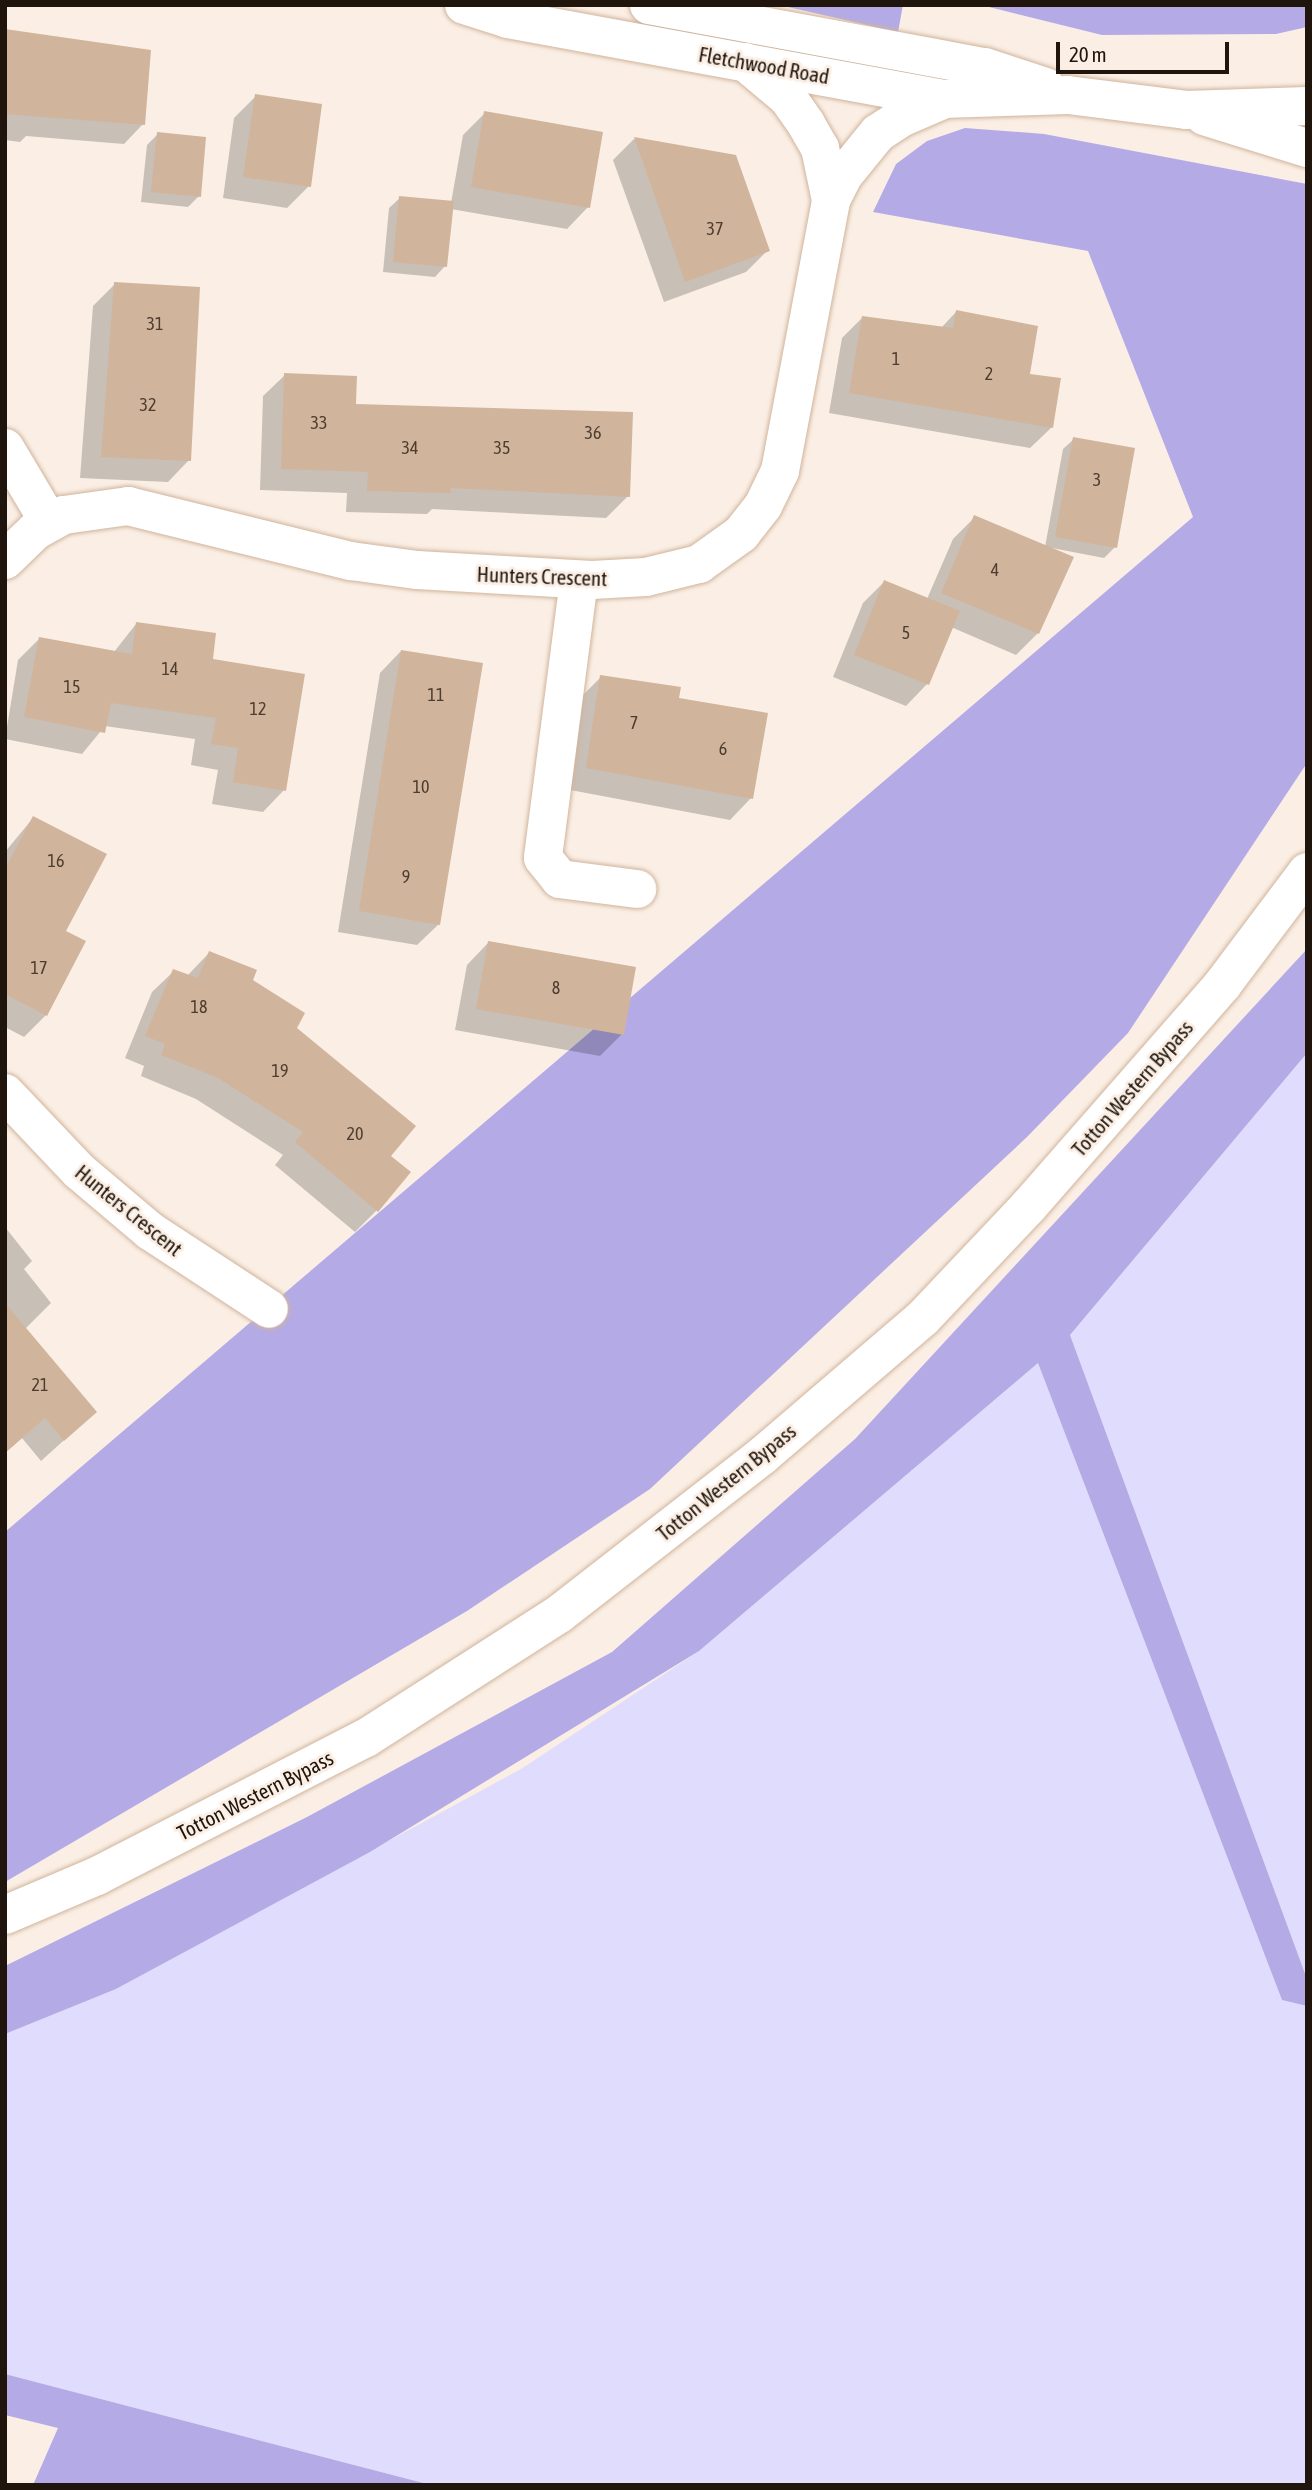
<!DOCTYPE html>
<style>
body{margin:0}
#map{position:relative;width:1312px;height:2490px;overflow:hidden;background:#fbefe5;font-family:"Asap Condensed",sans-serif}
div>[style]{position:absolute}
.green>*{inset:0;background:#e0dcfe}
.forest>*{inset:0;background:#b4abe6}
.shadow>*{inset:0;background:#0003}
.building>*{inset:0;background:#d1b49c}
.roads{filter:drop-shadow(0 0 2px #d0b49c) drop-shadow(0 0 2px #d0b49c)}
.street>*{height:38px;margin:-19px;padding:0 19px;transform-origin:19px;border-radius:19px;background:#fff}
.primary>*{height:38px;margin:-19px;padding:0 19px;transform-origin:19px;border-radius:19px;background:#fff}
span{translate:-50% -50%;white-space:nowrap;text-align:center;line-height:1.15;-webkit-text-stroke:6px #fbefe5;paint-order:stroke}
.number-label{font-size:18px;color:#4c3d30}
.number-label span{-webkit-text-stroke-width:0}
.street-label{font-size:21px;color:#1f150c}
.frame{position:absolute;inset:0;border:7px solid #1f150c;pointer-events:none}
.scale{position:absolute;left:1056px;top:42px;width:173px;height:32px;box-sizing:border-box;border:4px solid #1f150c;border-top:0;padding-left:9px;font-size:21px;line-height:24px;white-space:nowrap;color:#1f150c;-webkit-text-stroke:5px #fbefe5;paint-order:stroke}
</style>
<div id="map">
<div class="green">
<i style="clip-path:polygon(1307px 1053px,1307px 1979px,1070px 1335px)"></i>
<i style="clip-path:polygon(1038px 1363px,1282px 2000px,1307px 2006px,1307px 2485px,431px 2485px,5px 2374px,5px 2034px,116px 1989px,521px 1769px,699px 1651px)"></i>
</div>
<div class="forest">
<i style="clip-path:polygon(779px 5px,903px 5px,898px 32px)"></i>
<i style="clip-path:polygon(981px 5px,1307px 5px,1307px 27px,1276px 34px,1102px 35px)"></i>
<i style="clip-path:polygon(965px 128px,1044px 134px,1307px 184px,1307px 763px,1128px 1033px,1027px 1137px,650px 1489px,467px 1611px,5px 1882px,5px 1532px,1193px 517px,1088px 251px,873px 212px,896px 164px,927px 141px)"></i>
<i style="clip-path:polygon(1307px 949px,1307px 1053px,1070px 1335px,1307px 1979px,1307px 2006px,1282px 2000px,1038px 1363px,699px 1651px,370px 1852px,116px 1989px,5px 2034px,5px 1966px,307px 1817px,612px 1652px,855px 1439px)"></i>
<i style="clip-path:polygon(5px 2374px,431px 2485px,33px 2485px,58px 2428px,5px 2415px)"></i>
</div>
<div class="shadow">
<i style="clip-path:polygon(5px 31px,143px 124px,124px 144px,26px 136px,20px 142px,5px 140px)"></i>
<i style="clip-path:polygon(256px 96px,309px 186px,287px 208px,223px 198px,234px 118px)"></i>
<i style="clip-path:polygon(485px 113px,588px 207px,567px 229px,451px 209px,445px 266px,435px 277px,383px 272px,389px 208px,400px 198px,451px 203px,463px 135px)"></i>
<i style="clip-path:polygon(158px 134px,199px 196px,188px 207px,141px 202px,147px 145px)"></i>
<i style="clip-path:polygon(634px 139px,735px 156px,768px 250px,746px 272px,664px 302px,613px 160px)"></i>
<i style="clip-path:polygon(115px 284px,189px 460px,168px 482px,80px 478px,93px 306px)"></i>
<i style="clip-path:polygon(956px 312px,1028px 375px,1051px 428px,1030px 448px,829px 413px,842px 338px,862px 318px,941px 328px)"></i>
<i style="clip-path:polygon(285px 375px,354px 405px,628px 496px,606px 518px,432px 509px,427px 514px,346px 512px,347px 493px,260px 490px,263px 396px)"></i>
<i style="clip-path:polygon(1074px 439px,1115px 547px,1104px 558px,1052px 548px,1038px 633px,1016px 655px,951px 627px,927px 684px,906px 706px,833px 677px,863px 603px,884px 582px,927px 599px,953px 539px,975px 517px,1045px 547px,1063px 449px)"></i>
<i style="clip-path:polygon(136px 624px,211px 661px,284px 790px,263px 812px,212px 804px,218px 770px,191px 765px,195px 739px,105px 726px,82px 754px,5px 739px,18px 660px,39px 639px,114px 652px)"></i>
<i style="clip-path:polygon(401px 651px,439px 924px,417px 945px,338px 932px,380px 673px)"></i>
<i style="clip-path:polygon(601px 677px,677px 699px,751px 798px,730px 820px,565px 789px,579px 699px)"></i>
<i style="clip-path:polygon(33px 818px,64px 932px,46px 1015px,24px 1037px,5px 1027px,5px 852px)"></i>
<i style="clip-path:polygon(488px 943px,622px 1034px,600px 1056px,455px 1030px,467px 965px)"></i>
<i style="clip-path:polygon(209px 953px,251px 980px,294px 1028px,389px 1156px,377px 1210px,355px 1232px,275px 1165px,283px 1155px,196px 1099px,141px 1076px,144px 1066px,125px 1058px,152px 992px,174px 971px,187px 976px)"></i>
<i style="clip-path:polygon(5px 1227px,32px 1261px,24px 1269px,51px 1303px,25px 1329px,95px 1412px,41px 1461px,22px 1438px,5px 1453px)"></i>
</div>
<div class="building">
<i style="clip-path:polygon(5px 29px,151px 50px,145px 125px,5px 114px)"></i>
<i style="clip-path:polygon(255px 94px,322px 104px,311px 187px,243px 177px)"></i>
<i style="clip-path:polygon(484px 111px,603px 132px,590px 208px,471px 187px)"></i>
<i style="clip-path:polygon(157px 132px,206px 137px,201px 197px,151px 192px)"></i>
<i style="clip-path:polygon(634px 137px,736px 155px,770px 251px,685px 282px)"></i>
<i style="clip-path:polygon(399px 196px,454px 201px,447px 267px,393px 262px)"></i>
<i style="clip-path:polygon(114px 282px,200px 287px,191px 461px,101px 457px)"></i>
<i style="clip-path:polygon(956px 310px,1038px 326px,1030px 374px,1061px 378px,1053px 428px,849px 393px,862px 316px,953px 328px)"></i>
<i style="clip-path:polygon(284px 373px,357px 376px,356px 404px,633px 412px,630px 497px,451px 488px,451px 493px,367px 491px,368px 472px,281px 469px)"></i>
<i style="clip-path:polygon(1073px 437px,1135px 448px,1117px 548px,1055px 537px)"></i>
<i style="clip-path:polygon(974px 515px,1074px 557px,1039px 634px,941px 593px)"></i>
<i style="clip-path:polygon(884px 580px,960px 611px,929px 685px,854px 655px)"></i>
<i style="clip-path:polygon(136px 622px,216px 633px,213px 659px,305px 674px,286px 791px,233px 782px,238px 748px,211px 744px,216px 718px,111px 703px,105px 733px,24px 717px,39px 637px,132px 654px)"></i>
<i style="clip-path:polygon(401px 650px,483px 663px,440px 925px,359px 911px)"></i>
<i style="clip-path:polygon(600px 675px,681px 687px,679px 698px,768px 713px,753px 799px,586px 768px)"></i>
<i style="clip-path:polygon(33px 816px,107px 854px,66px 931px,86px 941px,47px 1016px,5px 994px,5px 869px)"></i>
<i style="clip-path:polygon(488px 941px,636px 967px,624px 1035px,476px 1009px)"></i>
<i style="clip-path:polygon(209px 951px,257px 970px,253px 980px,305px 1013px,297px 1028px,416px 1126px,391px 1156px,411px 1172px,378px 1212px,295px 1142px,303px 1132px,218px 1078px,161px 1055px,165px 1044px,145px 1036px,173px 969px,198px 978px)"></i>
<i style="clip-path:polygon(5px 1303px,97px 1412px,64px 1441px,45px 1418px,5px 1453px)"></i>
</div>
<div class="roads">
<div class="street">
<i style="left:464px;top:5px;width:46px;rotate:17.7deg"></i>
<i style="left:508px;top:19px;width:444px;rotate:10.4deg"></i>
<i style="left:945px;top:99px;width:123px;rotate:-1.9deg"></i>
<i style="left:1068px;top:95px;width:119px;rotate:7.2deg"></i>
<i style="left:1186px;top:110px;width:121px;rotate:-1.9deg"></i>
<i style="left:649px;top:5px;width:342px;rotate:10.5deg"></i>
<i style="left:985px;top:67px;width:64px;rotate:18.2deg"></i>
<i style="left:745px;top:62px;width:56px;rotate:39.9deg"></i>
<i style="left:788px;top:98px;width:32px;rotate:55deg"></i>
<i style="left:806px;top:124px;width:28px;rotate:60deg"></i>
<i style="left:820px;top:148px;width:53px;rotate:78.1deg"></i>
<i style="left:1204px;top:116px;width:108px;rotate:17.3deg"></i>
<i style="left:5px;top:448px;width:86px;rotate:59.3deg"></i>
<i style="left:5px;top:560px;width:42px;rotate:-44deg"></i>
<i style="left:35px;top:531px;width:33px;rotate:-29deg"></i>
<i style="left:64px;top:515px;width:65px;rotate:-8deg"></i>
<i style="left:128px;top:506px;width:230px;rotate:13.9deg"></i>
<i style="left:351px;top:561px;width:67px;rotate:7.8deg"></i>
<i style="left:417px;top:570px;width:175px;rotate:3.3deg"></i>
<i style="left:592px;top:580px;width:54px;rotate:-3.2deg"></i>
<i style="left:646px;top:577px;width:55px;rotate:-13.8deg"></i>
<i style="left:699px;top:564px;width:52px;rotate:-35.5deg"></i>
<i style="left:741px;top:534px;width:36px;rotate:-52deg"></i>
<i style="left:763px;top:506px;width:39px;rotate:-64deg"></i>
<i style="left:780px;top:471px;width:276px;rotate:-79.3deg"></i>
<i style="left:831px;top:200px;width:27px;rotate:-63deg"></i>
<i style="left:843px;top:176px;width:55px;rotate:-50.9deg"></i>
<i style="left:878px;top:133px;width:30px;rotate:-33deg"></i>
<i style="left:903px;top:117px;width:46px;rotate:-23.2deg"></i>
<i style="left:579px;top:580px;width:280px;rotate:97.4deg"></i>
<i style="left:543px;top:858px;width:27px;rotate:51deg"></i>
<i style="left:560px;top:879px;width:78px;rotate:7.4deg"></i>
<i style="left:5px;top:1093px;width:108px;rotate:46.5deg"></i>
<i style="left:79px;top:1171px;width:93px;rotate:40.2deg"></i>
<i style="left:150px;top:1231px;width:142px;rotate:33.2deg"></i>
</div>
<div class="primary">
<i style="left:5px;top:1915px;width:100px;rotate:-23deg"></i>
<i style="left:97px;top:1876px;width:302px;rotate:-27.2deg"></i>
<i style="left:366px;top:1738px;width:229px;rotate:-32.7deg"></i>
<i style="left:559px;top:1614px;width:257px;rotate:-37.9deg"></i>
<i style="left:762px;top:1456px;width:212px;rotate:-40.6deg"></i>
<i style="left:923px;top:1318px;width:153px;rotate:-46.6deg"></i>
<i style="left:1028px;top:1207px;width:296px;rotate:-48.8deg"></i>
<i style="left:1223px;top:984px;width:140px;rotate:-53.1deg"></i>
</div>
</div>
<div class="number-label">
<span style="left:715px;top:229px">37</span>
<span style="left:155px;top:324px">31</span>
<span style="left:896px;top:359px">1</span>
<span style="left:989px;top:374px">2</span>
<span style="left:148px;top:405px">32</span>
<span style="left:319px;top:423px">33</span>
<span style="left:593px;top:433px">36</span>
<span style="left:410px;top:448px">34</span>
<span style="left:502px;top:448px">35</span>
<span style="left:1097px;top:480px">3</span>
<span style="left:995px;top:570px">4</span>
<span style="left:906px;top:633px">5</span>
<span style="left:170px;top:669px">14</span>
<span style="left:72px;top:687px">15</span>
<span style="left:436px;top:695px">11</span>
<span style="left:258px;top:709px">12</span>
<span style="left:634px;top:723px">7</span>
<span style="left:723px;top:749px">6</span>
<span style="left:421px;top:787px">10</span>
<span style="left:56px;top:861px">16</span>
<span style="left:406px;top:877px">9</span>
<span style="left:39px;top:968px">17</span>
<span style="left:556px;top:988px">8</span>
<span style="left:199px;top:1007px">18</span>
<span style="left:280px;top:1071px">19</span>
<span style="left:355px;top:1134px">20</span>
<span style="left:40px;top:1385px">21</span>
</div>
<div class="street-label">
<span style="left:764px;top:65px;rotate:10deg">Fletchwood Road</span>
<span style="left:542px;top:576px;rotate:2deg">Hunters Crescent</span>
<span style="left:1132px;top:1088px;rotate:-49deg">Totton Western Bypass</span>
<span style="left:129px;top:1210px;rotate:39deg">Hunters Crescent</span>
<span style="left:726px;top:1482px;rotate:-39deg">Totton Western Bypass</span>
<span style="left:255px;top:1795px;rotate:-27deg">Totton Western Bypass</span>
</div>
<div class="frame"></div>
<div class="scale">20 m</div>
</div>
